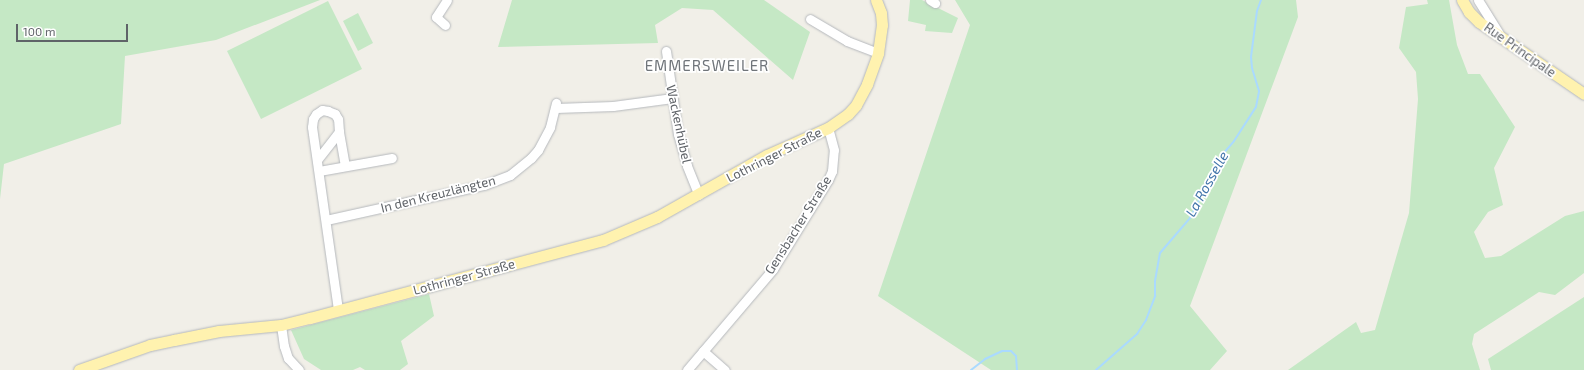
<!DOCTYPE html>
<meta charset="utf-8">
<style>
body{margin:0}
#map{position:relative;width:1584px;height:370px;overflow:hidden;background:#f1efe8;font-family:"Exo 2",sans-serif}
div>[style]{position:absolute}
.green>*{inset:0;background:#c5e8c5}
.stream>*{height:2px;margin:-1px;padding:0 1px;transform-origin:1px;border-radius:1px;background:#aadaff}
.roads{filter:drop-shadow(0 0 1px #b5b8bc) drop-shadow(0 0 1px #b5b8bc)}
.minor>*{height:9px;margin:-4.5px;padding:0 4.5px;transform-origin:4.5px;border-radius:4.5px;background:#fff}
.major>*{height:11px;margin:-5.5px;padding:0 5.5px;transform-origin:5.5px;border-radius:5.5px;background:#fff2af}
span{translate:-50% -50%;white-space:nowrap;text-align:center;line-height:1.15;-webkit-text-stroke:3.5px #fff;paint-order:stroke}
.street-label{font-size:13px;color:#5f6368}
.water-label{font-size:14px;color:#4174aa;font-style:italic}
.quarter-label{font-size:15px;color:#70757a;letter-spacing:1px}
.scale{position:absolute;left:16px;top:24px;width:112px;height:18px;box-sizing:border-box;border:2px solid #5f6368;border-top:0;padding-left:5px;font-size:12px;line-height:14px;white-space:nowrap;color:#5f6368;-webkit-text-stroke:3px #fff;paint-order:stroke}
</style>
<div id="map">
<div class="green">
<i style="clip-path:polygon(0 0,320px 0,216px 40px,125px 56px,121px 124px,4px 164px,0 199px)"></i>
<i style="clip-path:polygon(512px 0,764px 0,810px 32px,793px 80px,713px 10px,682px 8px,655px 25px,658px 43px,498px 47px)"></i>
<i style="clip-path:polygon(910px 0,922px 0,958px 18px,952px 33px,925px 31px,926px 25px,908px 21px)"></i>
<i style="clip-path:polygon(955px 0,1296px 0,1298px 17px,1190px 306px,1227px 351px,1210px 370px,991px 370px,878px 296px,970px 25px)"></i>
<i style="clip-path:polygon(1427px 0,1449px 0,1457px 45px,1468px 74px,1480px 74px,1515px 127px,1494px 168px,1503px 205px,1488px 212px,1474px 232px,1485px 258px,1501px 256px,1565px 216px,1584px 211px,1584px 273px,1555px 295px,1539px 292px,1474px 334px,1472px 344px,1480px 370px,1288px 370px,1356px 322px,1361px 333px,1375px 330px,1409px 213px,1418px 99px,1416px 72px,1399px 48px,1406px 7px,1428px 4px)"></i>
<i style="clip-path:polygon(328px 1px,362px 69px,261px 119px,227px 51px)"></i>
<i style="clip-path:polygon(358px 13px,373px 43px,358px 51px,343px 21px)"></i>
<i style="clip-path:polygon(429px 294px,434px 316px,401px 341px,408px 364px,400px 370px,365px 370px,360px 367px,353px 370px,321px 370px,304px 359px,291px 330px)"></i>
<i style="clip-path:polygon(1584px 297px,1584px 370px,1491px 370px,1488px 359px)"></i>
</div>
<div class="stream">
<i style="left:971px;top:370px;width:18px;rotate:-38deg"></i>
<i style="left:985px;top:359px;width:19px;rotate:-25deg"></i>
<i style="left:1002px;top:351px;width:9px"></i>
<i style="left:1011px;top:351px;width:7px;rotate:45deg"></i>
<i style="left:1016px;top:356px;width:14px;rotate:86deg"></i>
<i style="left:1096px;top:370px;width:55px;rotate:-41.3deg"></i>
<i style="left:1137px;top:334px;width:17px;rotate:-57deg"></i>
<i style="left:1146px;top:320px;width:26px;rotate:-69deg"></i>
<i style="left:1155px;top:296px;width:15px;rotate:-90deg"></i>
<i style="left:1155px;top:281px;width:28px;rotate:-80deg"></i>
<i style="left:1160px;top:253px;width:46px;rotate:-49.4deg"></i>
<i style="left:1190px;top:218px;width:71px;rotate:-63.1deg"></i>
<i style="left:1222px;top:155px;width:18px;rotate:-49deg"></i>
<i style="left:1234px;top:141px;width:40px;rotate:-57.1deg"></i>
<i style="left:1256px;top:107px;width:16px;rotate:-79deg"></i>
<i style="left:1259px;top:91px;width:24px;rotate:-107deg"></i>
<i style="left:1252px;top:68px;width:11px;rotate:-95deg"></i>
<i style="left:1251px;top:57px;width:46px;rotate:-82.6deg"></i>
<i style="left:1257px;top:11px;width:12px;rotate:-70deg"></i>
</div>
<div class="roads">
<div class="minor">
<i style="left:930px;top:0;width:6px;rotate:31deg"></i>
<i style="left:1478px;top:0;width:40px;rotate:58deg"></i>
<i style="left:810px;top:19px;width:43px;rotate:30.7deg"></i>
<i style="left:847px;top:41px;width:33px;rotate:21deg"></i>
<i style="left:445px;top:25px;width:12px;rotate:-138deg"></i>
<i style="left:436px;top:17px;width:20px;rotate:-57deg"></i>
<i style="left:666px;top:51px;width:84px;rotate:81.8deg"></i>
<i style="left:678px;top:134px;width:33px;rotate:74deg"></i>
<i style="left:687px;top:166px;width:31px;rotate:68deg"></i>
<i style="left:556px;top:108px;width:57px;rotate:-2deg"></i>
<i style="left:613px;top:106px;width:60px;rotate:-7.7deg"></i>
<i style="left:339px;top:132px;width:34px;rotate:80deg"></i>
<i style="left:317px;top:160px;width:36px;rotate:-52deg"></i>
<i style="left:339px;top:132px;width:13px;rotate:-94deg"></i>
<i style="left:338px;top:119px;width:6px;rotate:-121deg"></i>
<i style="left:335px;top:114px;width:8px;rotate:-157deg"></i>
<i style="left:328px;top:111px;width:6px;rotate:-171deg"></i>
<i style="left:322px;top:110px;width:7px;rotate:146deg"></i>
<i style="left:316px;top:114px;width:6px;rotate:121deg"></i>
<i style="left:313px;top:119px;width:8px;rotate:97deg"></i>
<i style="left:312px;top:127px;width:185px;rotate:81.9deg"></i>
<i style="left:319px;top:171px;width:74px;rotate:-10.1deg"></i>
<i style="left:326px;top:220px;width:162px;rotate:-12.5deg"></i>
<i style="left:484px;top:185px;width:28px;rotate:-21deg"></i>
<i style="left:510px;top:175px;width:27px;rotate:-39deg"></i>
<i style="left:531px;top:158px;width:11px;rotate:-49deg"></i>
<i style="left:538px;top:150px;width:26px;rotate:-62deg"></i>
<i style="left:550px;top:127px;width:25px;rotate:-76deg"></i>
<i style="left:281px;top:325px;width:21px;rotate:82deg"></i>
<i style="left:284px;top:346px;width:13px;rotate:72deg"></i>
<i style="left:288px;top:358px;width:16px;rotate:47deg"></i>
<i style="left:703px;top:351px;width:29px;rotate:41deg"></i>
<i style="left:687px;top:370px;width:133px;rotate:-49.6deg"></i>
<i style="left:773px;top:269px;width:105px;rotate:-58.3deg"></i>
<i style="left:828px;top:180px;width:10px;rotate:-66deg"></i>
<i style="left:832px;top:171px;width:21px;rotate:-85deg"></i>
<i style="left:834px;top:150px;width:23px;rotate:-105deg"></i>
</div>
<div class="major">
<i style="left:1462px;top:0;width:14px;rotate:60deg"></i>
<i style="left:1469px;top:12px;width:14px;rotate:45deg"></i>
<i style="left:1479px;top:22px;width:127px;rotate:34.4deg"></i>
<i style="left:79px;top:370px;width:75px;rotate:-19.4deg"></i>
<i style="left:150px;top:345px;width:25px;rotate:-12deg"></i>
<i style="left:174px;top:340px;width:46px;rotate:-11.3deg"></i>
<i style="left:219px;top:331px;width:62px;rotate:-5.5deg"></i>
<i style="left:281px;top:325px;width:30px;rotate:-14deg"></i>
<i style="left:310px;top:318px;width:303px;rotate:-14.9deg"></i>
<i style="left:603px;top:240px;width:59px;rotate:-23.1deg"></i>
<i style="left:657px;top:217px;width:126px;rotate:-29.4deg"></i>
<i style="left:767px;top:155px;width:67px;rotate:-23.9deg"></i>
<i style="left:828px;top:128px;width:24px;rotate:-35deg"></i>
<i style="left:848px;top:114px;width:12px;rotate:-48deg"></i>
<i style="left:856px;top:105px;width:24px;rotate:-62deg"></i>
<i style="left:867px;top:84px;width:33px;rotate:-70deg"></i>
<i style="left:878px;top:53px;width:28px;rotate:-82deg"></i>
<i style="left:882px;top:25px;width:12px;rotate:-95deg"></i>
<i style="left:881px;top:13px;width:14px;rotate:-111deg"></i>
</div>
</div>
<div class="street-label">
<span style="left:1520px;top:50px;rotate:35deg">Rue Principale</span>
<span style="left:679px;top:124px;rotate:78deg">Wackenhübel</span>
<span style="left:774px;top:155px;rotate:-27deg">Lothringer Straße</span>
<span style="left:438px;top:194px;rotate:-14deg">In den Kreuzlängten</span>
<span style="left:798px;top:225px;rotate:-58deg">Gensbacher Straße</span>
<span style="left:464px;top:277px;rotate:-15deg">Lothringer Straße</span>
</div>
<div class="water-label">
<span style="left:1207px;top:184px;rotate:-61deg">La Rosselle</span>
</div>
<div class="quarter-label">
<span style="left:707px;top:66px">EMMERSWEILER</span>
</div>
<div class="scale">100 m</div>
</div>
